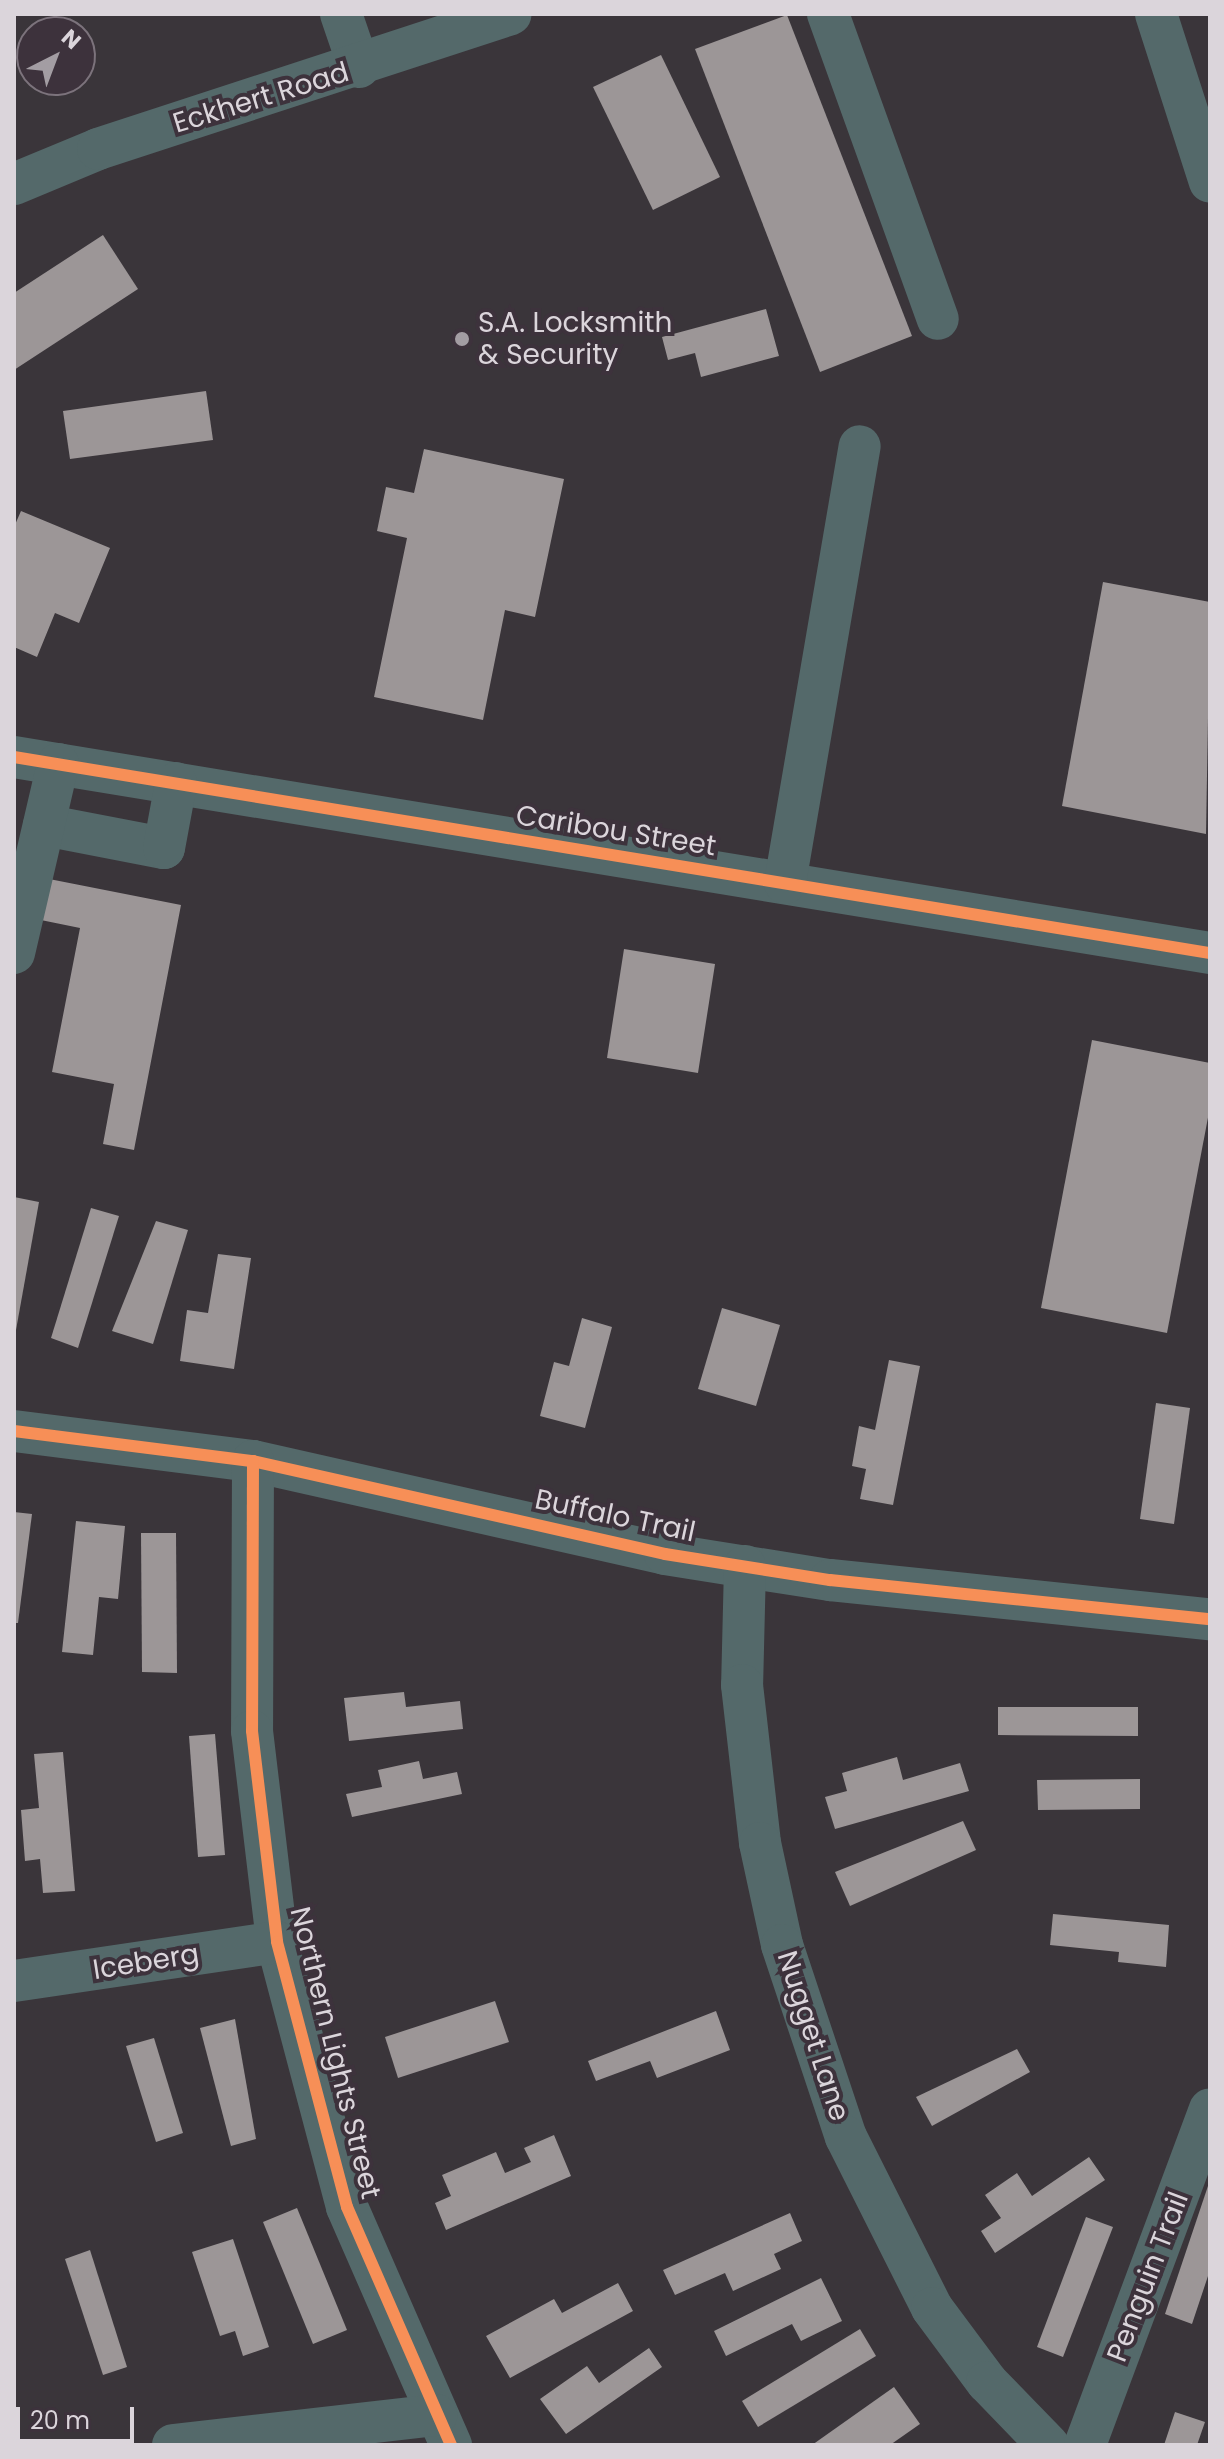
<!DOCTYPE html>
<style>
body{margin:0}
#map{position:relative;width:1224px;height:2459px;overflow:hidden;background:#3a353a;font-family:Poppins,sans-serif}
div>[style]{position:absolute}
.building>*{inset:0;background:#9c9697}
.minor>*{height:42px;margin:-21px;padding:0 21px;transform-origin:21px;border-radius:21px;background:#54696a}
.cycleway>*{height:12px;margin:-6px;padding:0 6px;transform-origin:6px;border-radius:6px;background:#f78f57}
.dots>*{width:22px;height:22px;translate:-50% -50%;box-sizing:border-box;border:4px solid #3d323c;border-radius:50%}
span{translate:-50% -50%;white-space:nowrap;text-align:center;line-height:1.15;-webkit-text-stroke:8px #3d323c;paint-order:stroke}
.street-label{font-size:28px;color:#dbd5db}
.poi-label{font-size:28px;color:#dbd5db}
.left{translate:0 -50%;text-align:left}
.frame{position:absolute;inset:0;border:16px solid #dbd5db;pointer-events:none}
.north{position:absolute;left:16px;top:16px;width:80px;height:80px;box-sizing:border-box;background:#3d323c;border:2px solid #7c737c;border-radius:50%;rotate:42deg;font-size:22px;font-weight:700;line-height:32px;text-align:center;color:#dbd5db}
.north::after{content:'';display:block;margin:auto;width:28px;height:36px;background:#a39da3;clip-path:polygon(50% 0,100% 100%,50% 72%,0 100%)}
.scale{position:absolute;left:16px;top:2407px;width:118px;height:36px;box-sizing:border-box;border:4px solid #dbd5db;border-top:0;padding-left:10px;font-size:24px;line-height:28px;white-space:nowrap;color:#dbd5db;-webkit-text-stroke:6px #3d323c;paint-order:stroke}
</style>
<div id="map">
<div class="building">
<i style="clip-path:polygon(787px 15px,912px 336px,820px 372px,695px 49px)"></i>
<i style="clip-path:polygon(661px 55px,720px 177px,653px 210px,593px 87px)"></i>
<i style="clip-path:polygon(103px 235px,138px 289px,14px 370px,14px 293px)"></i>
<i style="clip-path:polygon(766px 309px,779px 356px,701px 377px,695px 353px,668px 360px,662px 337px)"></i>
<i style="clip-path:polygon(206px 391px,213px 440px,70px 459px,63px 411px)"></i>
<i style="clip-path:polygon(424px 449px,564px 479px,535px 617px,505px 610px,483px 720px,374px 697px,407px 538px,377px 531px,386px 487px,414px 493px)"></i>
<i style="clip-path:polygon(21px 511px,110px 548px,79px 623px,55px 613px,37px 657px,14px 647px,14px 527px)"></i>
<i style="clip-path:polygon(1103px 582px,1210px 602px,1206px 834px,1062px 806px)"></i>
<i style="clip-path:polygon(39px 877px,181px 905px,134px 1150px,103px 1144px,114px 1084px,52px 1072px,80px 928px,31px 918px)"></i>
<i style="clip-path:polygon(624px 949px,715px 964px,698px 1073px,607px 1058px)"></i>
<i style="clip-path:polygon(1092px 1040px,1210px 1063px,1210px 1107px,1167px 1333px,1041px 1308px)"></i>
<i style="clip-path:polygon(14px 1197px,39px 1202px,16px 1330px,14px 1330px)"></i>
<i style="clip-path:polygon(91px 1208px,119px 1216px,78px 1348px,51px 1338px)"></i>
<i style="clip-path:polygon(156px 1221px,188px 1230px,153px 1344px,112px 1331px)"></i>
<i style="clip-path:polygon(218px 1254px,251px 1258px,234px 1369px,180px 1361px,187px 1310px,208px 1313px)"></i>
<i style="clip-path:polygon(722px 1308px,780px 1325px,756px 1406px,698px 1389px)"></i>
<i style="clip-path:polygon(582px 1318px,612px 1327px,585px 1428px,540px 1416px,554px 1362px,569px 1366px)"></i>
<i style="clip-path:polygon(889px 1360px,920px 1366px,893px 1505px,860px 1499px,866px 1469px,852px 1466px,859px 1426px,875px 1430px)"></i>
<i style="clip-path:polygon(1156px 1403px,1190px 1408px,1174px 1524px,1140px 1519px)"></i>
<i style="clip-path:polygon(14px 1512px,32px 1514px,18px 1623px,14px 1623px)"></i>
<i style="clip-path:polygon(76px 1521px,125px 1526px,118px 1599px,99px 1597px,93px 1655px,62px 1652px)"></i>
<i style="clip-path:polygon(141px 1533px,176px 1533px,177px 1673px,142px 1672px)"></i>
<i style="clip-path:polygon(404px 1692px,406px 1707px,460px 1701px,463px 1729px,349px 1741px,344px 1698px)"></i>
<i style="clip-path:polygon(998px 1707px,1138px 1707px,1138px 1736px,998px 1735px)"></i>
<i style="clip-path:polygon(215px 1734px,225px 1855px,198px 1857px,189px 1736px)"></i>
<i style="clip-path:polygon(63px 1752px,75px 1891px,43px 1893px,40px 1859px,25px 1861px,21px 1810px,39px 1808px,34px 1754px)"></i>
<i style="clip-path:polygon(897px 1757px,903px 1780px,960px 1763px,969px 1791px,835px 1829px,825px 1797px,847px 1791px,842px 1773px)"></i>
<i style="clip-path:polygon(419px 1761px,423px 1779px,457px 1772px,462px 1794px,352px 1817px,346px 1794px,382px 1787px,378px 1770px)"></i>
<i style="clip-path:polygon(1140px 1779px,1140px 1809px,1038px 1810px,1037px 1780px)"></i>
<i style="clip-path:polygon(963px 1821px,976px 1850px,850px 1906px,835px 1872px)"></i>
<i style="clip-path:polygon(1053px 1914px,1169px 1925px,1166px 1967px,1118px 1962px,1119px 1952px,1050px 1945px)"></i>
<i style="clip-path:polygon(495px 2001px,509px 2042px,398px 2078px,385px 2037px)"></i>
<i style="clip-path:polygon(716px 2011px,730px 2050px,657px 2078px,650px 2061px,596px 2081px,588px 2061px)"></i>
<i style="clip-path:polygon(235px 2019px,256px 2139px,231px 2146px,200px 2028px)"></i>
<i style="clip-path:polygon(154px 2038px,183px 2133px,156px 2142px,126px 2046px)"></i>
<i style="clip-path:polygon(1017px 2049px,1030px 2072px,932px 2126px,916px 2097px)"></i>
<i style="clip-path:polygon(554px 2135px,571px 2176px,446px 2230px,435px 2203px,451px 2196px,442px 2175px,496px 2152px,505px 2173px,531px 2162px,524px 2148px)"></i>
<i style="clip-path:polygon(1089px 2157px,1105px 2180px,995px 2253px,981px 2231px,1001px 2218px,985px 2195px,1017px 2173px,1032px 2196px)"></i>
<i style="clip-path:polygon(1209px 2183px,1210px 2270px,1192px 2324px,1165px 2314px)"></i>
<i style="clip-path:polygon(297px 2208px,347px 2330px,313px 2344px,263px 2222px)"></i>
<i style="clip-path:polygon(790px 2213px,802px 2241px,774px 2254px,781px 2269px,733px 2291px,725px 2273px,675px 2295px,663px 2270px)"></i>
<i style="clip-path:polygon(1086px 2217px,1113px 2227px,1063px 2357px,1037px 2347px)"></i>
<i style="clip-path:polygon(233px 2239px,269px 2347px,243px 2356px,235px 2331px,220px 2336px,192px 2252px)"></i>
<i style="clip-path:polygon(90px 2250px,127px 2367px,103px 2375px,65px 2259px)"></i>
<i style="clip-path:polygon(821px 2278px,842px 2321px,801px 2341px,792px 2324px,726px 2356px,714px 2331px)"></i>
<i style="clip-path:polygon(618px 2283px,633px 2311px,510px 2378px,486px 2336px,554px 2299px,562px 2313px)"></i>
<i style="clip-path:polygon(860px 2329px,876px 2356px,758px 2427px,742px 2401px)"></i>
<i style="clip-path:polygon(649px 2348px,662px 2367px,566px 2434px,540px 2399px,587px 2366px,599px 2383px)"></i>
<i style="clip-path:polygon(894px 2387px,920px 2424px,890px 2445px,812px 2445px)"></i>
<i style="clip-path:polygon(1175px 2412px,1205px 2422px,1197px 2445px,1164px 2445px)"></i>
</div>
<div class="minor">
<i style="left:341px;top:14px;width:56px;rotate:71.2deg"></i>
<i style="left:828px;top:14px;width:324px;rotate:70.2deg"></i>
<i style="left:1156px;top:14px;width:176px;rotate:72.2deg"></i>
<i style="left:14px;top:184px;width:91px;rotate:-22.6deg"></i>
<i style="left:98px;top:149px;width:434px;rotate:-18.1deg"></i>
<i style="left:14px;top:757px;width:1212px;rotate:9.31deg"></i>
<i style="left:44px;top:825px;width:122px;rotate:10.9deg"></i>
<i style="left:164px;top:848px;width:66px;rotate:-79.5deg"></i>
<i style="left:785px;top:883px;width:443px;rotate:-80.3deg"></i>
<i style="left:14px;top:953px;width:194px;rotate:-76.9deg"></i>
<i style="left:14px;top:1431px;width:241px;rotate:7.2deg"></i>
<i style="left:253px;top:1461px;width:422px;rotate:12.7deg"></i>
<i style="left:665px;top:1554px;width:167px;rotate:9deg"></i>
<i style="left:830px;top:1580px;width:382px;rotate:5.9deg"></i>
<i style="left:253px;top:1461px;width:270px;rotate:90.2deg"></i>
<i style="left:252px;top:1731px;width:212px;rotate:83.2deg"></i>
<i style="left:277px;top:1942px;width:274px;rotate:75.2deg"></i>
<i style="left:347px;top:2207px;width:260px;rotate:66.4deg"></i>
<i style="left:745px;top:1566px;width:119px;rotate:91.4deg"></i>
<i style="left:742px;top:1685px;width:159px;rotate:83.5deg"></i>
<i style="left:760px;top:1843px;width:104px;rotate:77.8deg"></i>
<i style="left:782px;top:1945px;width:202px;rotate:71.6deg"></i>
<i style="left:846px;top:2137px;width:191px;rotate:63.3deg"></i>
<i style="left:932px;top:2308px;width:92px;rotate:53.4deg"></i>
<i style="left:987px;top:2382px;width:88px;rotate:45.9deg"></i>
<i style="left:14px;top:1981px;width:266px;rotate:-8.4deg"></i>
<i style="left:173px;top:2445px;width:265px;rotate:-6.5deg"></i>
<i style="left:1085px;top:2445px;width:358px;rotate:-69.6deg"></i>
</div>
<div class="cycleway">
<i style="left:14px;top:757px;width:1212px;rotate:9.31deg"></i>
<i style="left:14px;top:1431px;width:241px;rotate:7.2deg"></i>
<i style="left:253px;top:1461px;width:422px;rotate:12.7deg"></i>
<i style="left:665px;top:1554px;width:167px;rotate:9deg"></i>
<i style="left:830px;top:1580px;width:382px;rotate:5.9deg"></i>
<i style="left:253px;top:1461px;width:270px;rotate:90.2deg"></i>
<i style="left:252px;top:1731px;width:212px;rotate:83.2deg"></i>
<i style="left:277px;top:1942px;width:274px;rotate:75.2deg"></i>
<i style="left:347px;top:2207px;width:260px;rotate:66.4deg"></i>
</div>
<div class="dots">
<i style="left:462px;top:339px;background:#a39da3"></i>
</div>
<div class="street-label">
<span style="left:261px;top:98px;rotate:-17deg">Eckhert Road</span>
<span style="left:616px;top:831px;rotate:9deg">Caribou Street</span>
<span style="left:615px;top:1516px;rotate:12deg">Buffalo Trail</span>
<span style="left:146px;top:1962px;rotate:-9deg">Iceberg</span>
<span style="left:813px;top:2036px;rotate:72deg">Nugget Lane</span>
<span style="left:335px;top:2053px;rotate:76deg">Northern Lights Street</span>
<span style="left:1148px;top:2277px;rotate:-69deg">Penguin Trail</span>
</div>
<div class="poi-label">
<span class="left" style="left:478px;top:339px">S.A. Locksmith<br>&amp; Security</span>
</div>
<div class="frame"></div>
<div class="north">N</div>
<div class="scale">20 m</div>
</div>
